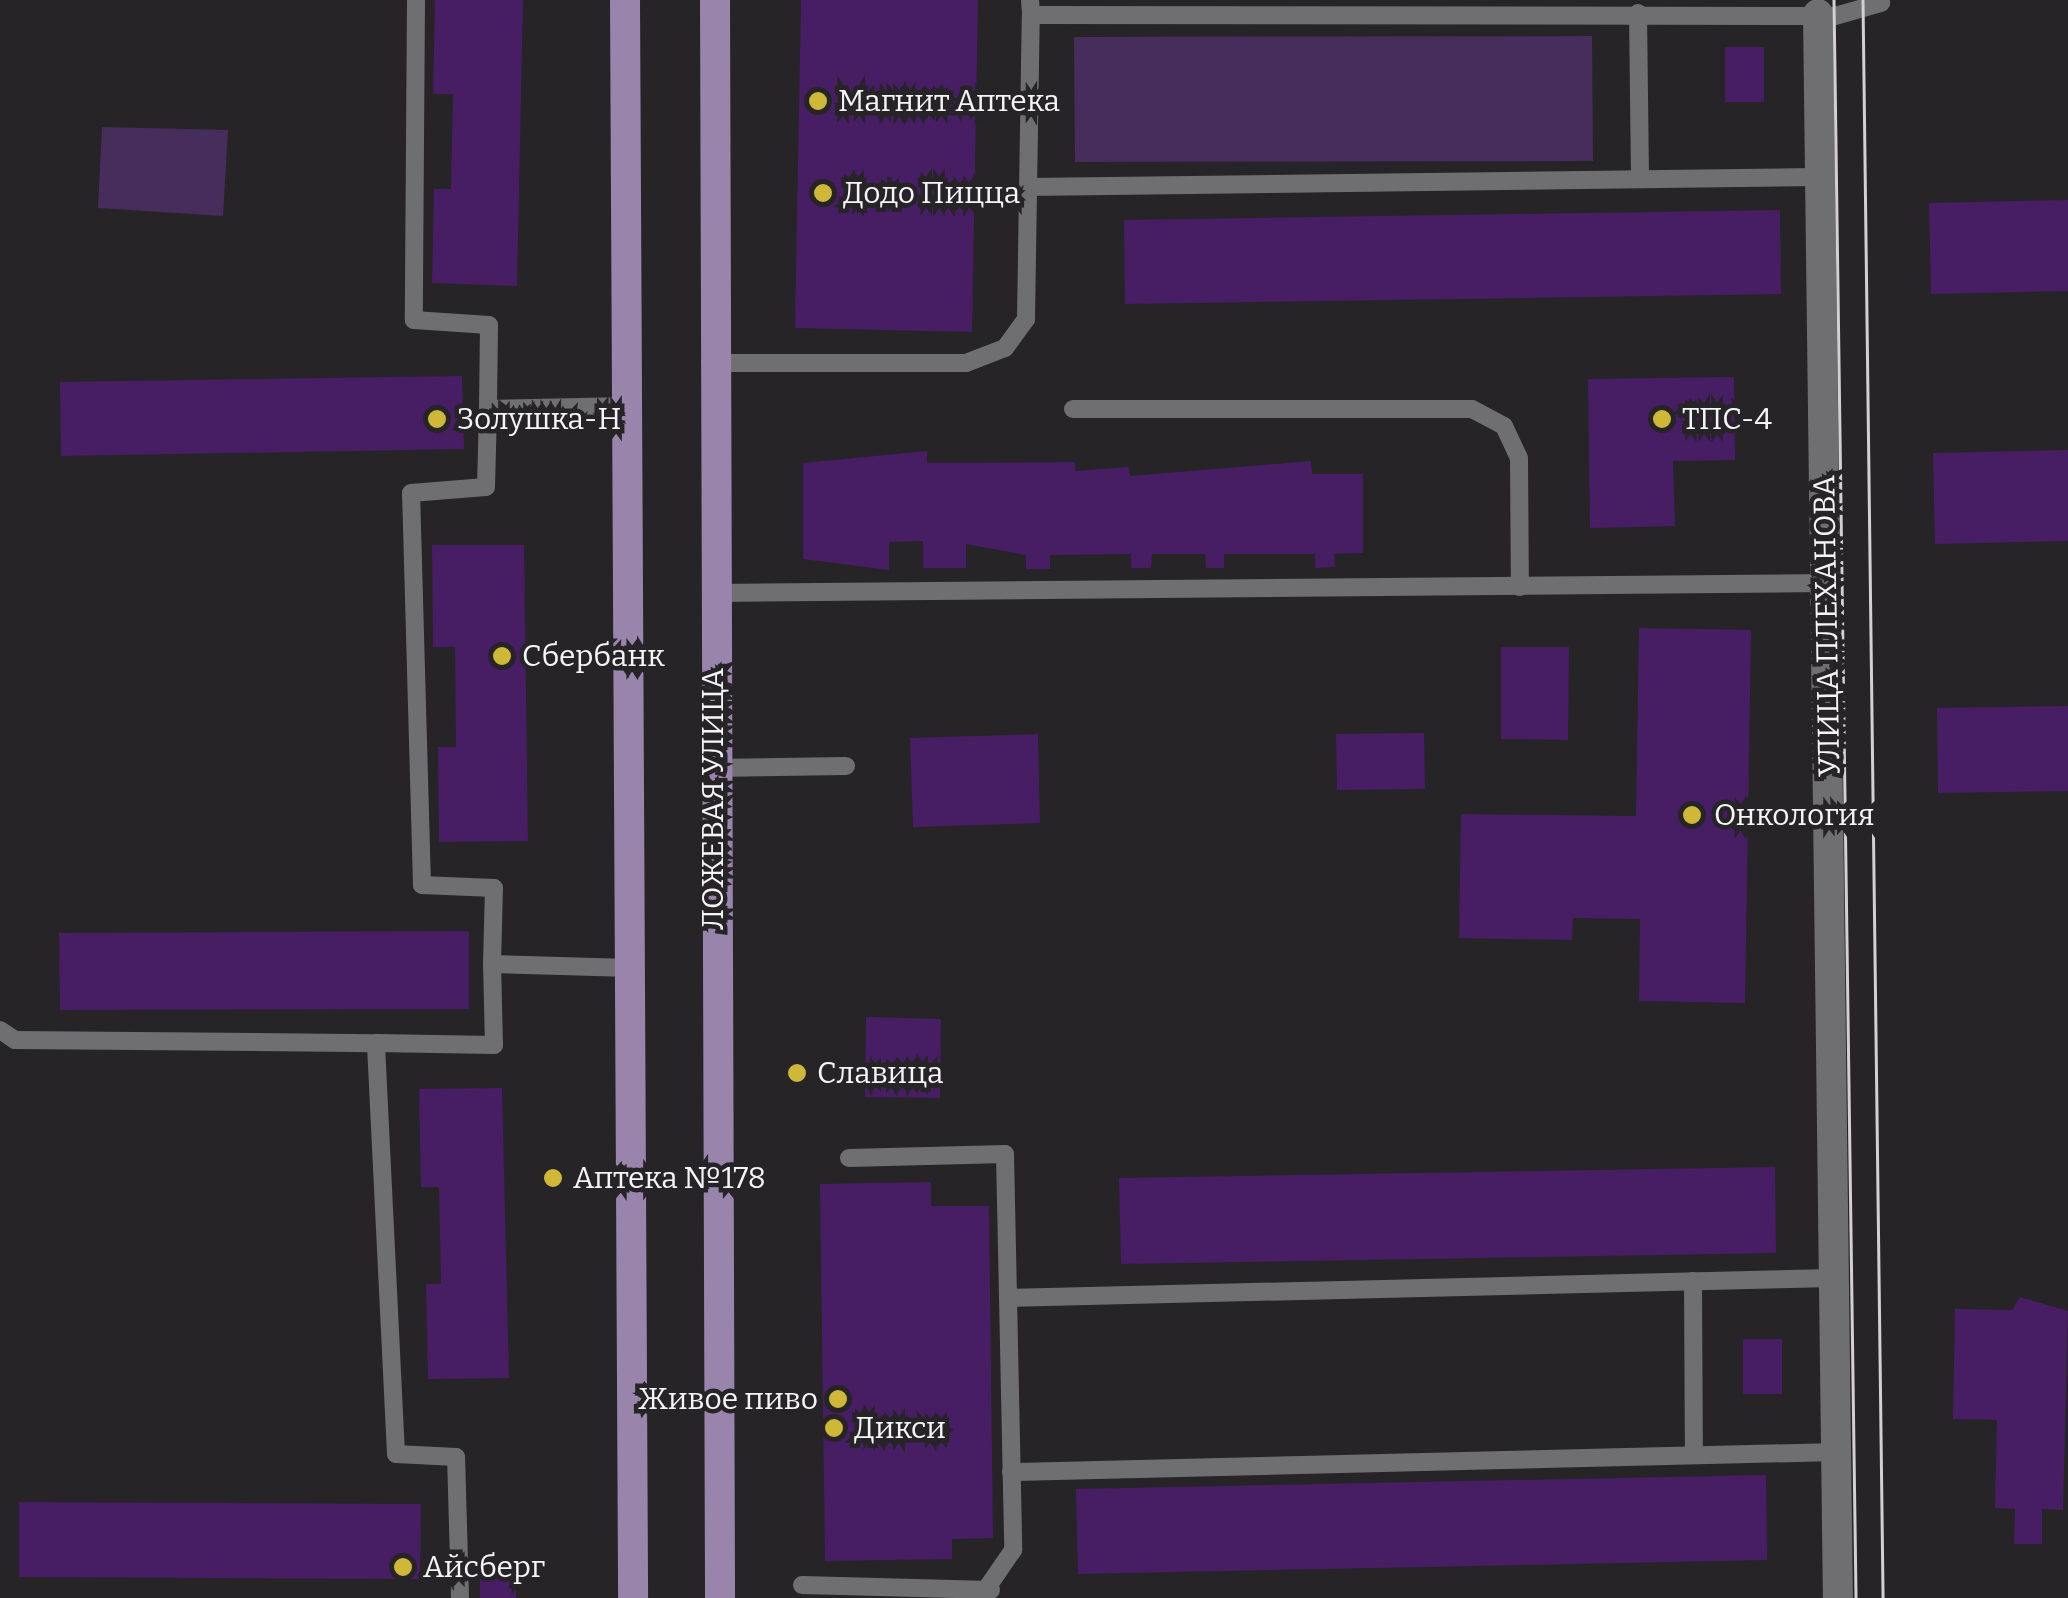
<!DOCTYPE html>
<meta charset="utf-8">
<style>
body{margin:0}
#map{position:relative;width:2068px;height:1598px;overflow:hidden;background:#262427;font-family:Bitter,serif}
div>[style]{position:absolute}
.green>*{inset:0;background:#472d5b}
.building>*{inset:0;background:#471e63}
.service>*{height:18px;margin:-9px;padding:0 9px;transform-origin:9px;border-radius:9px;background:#6f6e71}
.minor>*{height:30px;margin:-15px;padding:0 15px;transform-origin:15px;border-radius:15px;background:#6f6e71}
.primary>*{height:30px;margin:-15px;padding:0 15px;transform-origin:15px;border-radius:15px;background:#9985ab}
.tram>*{height:2.5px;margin:-1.25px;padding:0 1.25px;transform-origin:1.25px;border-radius:1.25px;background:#d2d0d3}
.dots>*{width:28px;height:28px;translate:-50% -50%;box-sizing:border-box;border:5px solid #262427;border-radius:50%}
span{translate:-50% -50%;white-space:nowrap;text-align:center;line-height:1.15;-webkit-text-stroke:9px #262427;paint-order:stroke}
.poi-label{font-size:30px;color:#f5f4f6}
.left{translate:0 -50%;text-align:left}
.right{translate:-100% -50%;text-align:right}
.street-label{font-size:30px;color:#f5f4f6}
</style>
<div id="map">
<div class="green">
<i style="clip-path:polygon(1592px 36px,1593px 161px,1075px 162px,1074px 37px)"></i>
<i style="clip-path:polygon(102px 127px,228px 130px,223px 216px,98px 208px)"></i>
</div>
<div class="building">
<i style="clip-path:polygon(435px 0,523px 0,517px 286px,432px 283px,434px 189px,451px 189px,453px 94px,433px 94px)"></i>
<i style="clip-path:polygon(801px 0,978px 0,972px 332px,795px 328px)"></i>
<i style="clip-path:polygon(1725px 47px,1764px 47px,1764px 102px,1725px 102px)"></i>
<i style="clip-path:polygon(2068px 200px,2068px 291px,1931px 294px,1929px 203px)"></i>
<i style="clip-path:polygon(1780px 210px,1781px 294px,1125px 304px,1124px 220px)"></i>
<i style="clip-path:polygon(462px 376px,464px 449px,61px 456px,60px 382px)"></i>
<i style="clip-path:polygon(1734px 377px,1735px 460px,1673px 461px,1675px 526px,1590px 528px,1588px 379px)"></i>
<i style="clip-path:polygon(2068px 450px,2068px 541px,1935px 544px,1933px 453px)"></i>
<i style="clip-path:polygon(927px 451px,927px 463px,1075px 462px,1075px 471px,1129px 467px,1130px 476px,1311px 461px,1312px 474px,1363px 474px,1363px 553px,1334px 554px,1335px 567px,1315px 568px,1315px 554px,1224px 554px,1224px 568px,1206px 568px,1205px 554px,1152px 554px,1151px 568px,1131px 568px,1131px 554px,1050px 555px,1050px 569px,1026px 569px,1026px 555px,966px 544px,966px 568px,923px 568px,923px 541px,889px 542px,889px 570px,803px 559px,803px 463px)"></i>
<i style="clip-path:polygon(432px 545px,524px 545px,528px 841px,439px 842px,438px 747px,456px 747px,455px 647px,433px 647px)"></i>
<i style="clip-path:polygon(1639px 628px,1751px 630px,1745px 1003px,1639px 1001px,1640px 919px,1573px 918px,1572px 940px,1459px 938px,1461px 814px,1636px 816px)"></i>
<i style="clip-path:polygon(1501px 647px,1569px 647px,1568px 740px,1501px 739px)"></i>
<i style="clip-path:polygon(2068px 706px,2068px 791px,1938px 793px,1937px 708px)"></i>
<i style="clip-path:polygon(1424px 733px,1425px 789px,1337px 790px,1336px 734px)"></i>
<i style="clip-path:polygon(1038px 734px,1040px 823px,913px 827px,910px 738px)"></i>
<i style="clip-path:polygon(469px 931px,469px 1009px,60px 1010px,59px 933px)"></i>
<i style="clip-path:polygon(866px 1017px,941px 1019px,940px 1098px,865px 1097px)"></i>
<i style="clip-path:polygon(502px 1088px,509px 1378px,428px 1379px,426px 1284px,441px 1284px,439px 1187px,421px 1187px,419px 1089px)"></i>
<i style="clip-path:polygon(1775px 1167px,1776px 1253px,1121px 1264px,1119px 1178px)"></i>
<i style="clip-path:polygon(931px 1182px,931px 1206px,989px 1206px,993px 1538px,952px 1539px,952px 1559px,825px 1561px,820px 1184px)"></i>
<i style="clip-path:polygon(2020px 1297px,2068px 1311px,2063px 1510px,2042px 1509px,2042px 1544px,2014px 1544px,2015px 1509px,1995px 1508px,1997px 1420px,1953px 1419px,1955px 1309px,2012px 1310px)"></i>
<i style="clip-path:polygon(1743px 1339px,1782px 1339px,1782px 1394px,1743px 1394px)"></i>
<i style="clip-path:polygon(1766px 1475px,1767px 1560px,1078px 1574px,1076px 1489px)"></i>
<i style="clip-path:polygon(19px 1502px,421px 1504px,420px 1579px,19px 1577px)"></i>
<i style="clip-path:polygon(516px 1559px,516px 1598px,480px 1598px,480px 1560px)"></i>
</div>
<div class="service">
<i style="left:416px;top:0;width:320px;rotate:90.4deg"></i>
<i style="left:414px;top:320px;width:75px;rotate:3.8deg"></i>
<i style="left:489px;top:325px;width:84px;rotate:90.7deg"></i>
<i style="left:1030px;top:0;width:15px;rotate:86deg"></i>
<i style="left:1031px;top:15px;width:804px;rotate:0.07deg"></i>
<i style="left:1835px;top:16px;width:48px;rotate:-15.8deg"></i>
<i style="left:1638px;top:13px;width:164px;rotate:89.3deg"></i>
<i style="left:1028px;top:187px;width:792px;rotate:-0.72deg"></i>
<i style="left:710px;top:363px;width:256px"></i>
<i style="left:966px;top:363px;width:42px;rotate:-21deg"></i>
<i style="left:1005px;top:348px;width:36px;rotate:-54deg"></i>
<i style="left:1026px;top:319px;width:304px;rotate:-89.1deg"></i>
<i style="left:1073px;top:409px;width:399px"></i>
<i style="left:1472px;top:409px;width:36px;rotate:28deg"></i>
<i style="left:1504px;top:426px;width:35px;rotate:65deg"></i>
<i style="left:1519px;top:458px;width:129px;rotate:89.6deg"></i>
<i style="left:713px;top:593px;width:1113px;rotate:-0.51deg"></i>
<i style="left:713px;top:768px;width:133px;rotate:-0.9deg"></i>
<i style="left:492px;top:964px;width:76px;rotate:-88.5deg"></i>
<i style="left:494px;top:888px;width:72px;rotate:-177.6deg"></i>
<i style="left:422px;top:885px;width:392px;rotate:-91.6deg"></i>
<i style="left:411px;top:493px;width:75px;rotate:-4.6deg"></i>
<i style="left:486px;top:487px;width:78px;rotate:-88.5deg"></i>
<i style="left:488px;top:409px;width:139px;rotate:-1.2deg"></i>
<i style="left:0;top:1030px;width:18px;rotate:34deg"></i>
<i style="left:15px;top:1040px;width:361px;rotate:0.5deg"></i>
<i style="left:849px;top:1158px;width:156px;rotate:-1.5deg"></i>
<i style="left:1005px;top:1154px;width:396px;rotate:88.8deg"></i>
<i style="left:1013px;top:1550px;width:58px;rotate:124.5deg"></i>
<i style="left:1693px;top:1281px;width:174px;rotate:89.7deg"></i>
<i style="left:1008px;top:1298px;width:827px;rotate:-1.39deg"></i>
<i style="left:1011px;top:1472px;width:825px;rotate:-1.39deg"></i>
<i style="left:802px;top:1585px;width:189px;rotate:1.5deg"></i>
<i style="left:460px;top:1598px;width:141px;rotate:-91.6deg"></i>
<i style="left:456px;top:1457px;width:60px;rotate:-177.1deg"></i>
<i style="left:396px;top:1454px;width:411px;rotate:-92.8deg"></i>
<i style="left:376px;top:1043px;width:118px;rotate:1deg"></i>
<i style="left:494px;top:1045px;width:81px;rotate:-91.4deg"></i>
<i style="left:492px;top:964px;width:138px;rotate:1.7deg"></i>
</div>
<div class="minor">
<i style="left:1818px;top:14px;width:1584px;rotate:89.28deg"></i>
</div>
<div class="primary">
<i style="left:625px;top:0;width:1598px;rotate:89.71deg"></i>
<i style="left:715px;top:0;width:1598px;rotate:89.82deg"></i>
</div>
<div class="tram">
<i style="left:1834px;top:0;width:1598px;rotate:89.21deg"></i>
<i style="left:1863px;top:0;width:1598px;rotate:89.28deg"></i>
</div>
<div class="dots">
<i style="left:818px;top:101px;background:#cfb837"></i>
<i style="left:823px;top:193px;background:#cfb837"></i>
<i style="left:437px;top:419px;background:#cfb837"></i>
<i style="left:1662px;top:419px;background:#cfb837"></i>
<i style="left:502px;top:656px;background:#cfb837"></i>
<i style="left:1692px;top:815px;background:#cfb837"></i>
<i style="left:797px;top:1073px;background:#cfb837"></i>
<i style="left:553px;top:1178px;background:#cfb837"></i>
<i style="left:838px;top:1399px;background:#cfb837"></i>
<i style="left:834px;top:1428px;background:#cfb837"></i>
<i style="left:403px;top:1567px;background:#cfb837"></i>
</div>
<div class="poi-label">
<span class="left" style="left:838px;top:101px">Магнит Аптека</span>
<span class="left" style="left:843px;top:193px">Додо Пицца</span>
<span class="left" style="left:457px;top:419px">Золушка-Н</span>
<span class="left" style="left:1682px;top:419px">ТПС-4</span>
<span class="left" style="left:522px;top:656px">Сбербанк</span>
<span class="left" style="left:1714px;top:815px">Онкология</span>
<span class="left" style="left:817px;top:1073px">Славица</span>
<span class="left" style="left:573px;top:1178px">Аптека №178</span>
<span class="right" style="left:818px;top:1399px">Живое пиво</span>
<span class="left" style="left:854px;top:1428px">Дикси</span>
<span class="left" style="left:423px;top:1567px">Айсберг</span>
</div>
<div class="street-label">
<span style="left:1827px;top:626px;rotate:-91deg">УЛИЦА ПЛЕХАНОВА</span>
<span style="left:713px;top:799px;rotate:-90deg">ЛОЖЕВАЯ УЛИЦА</span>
</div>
</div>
